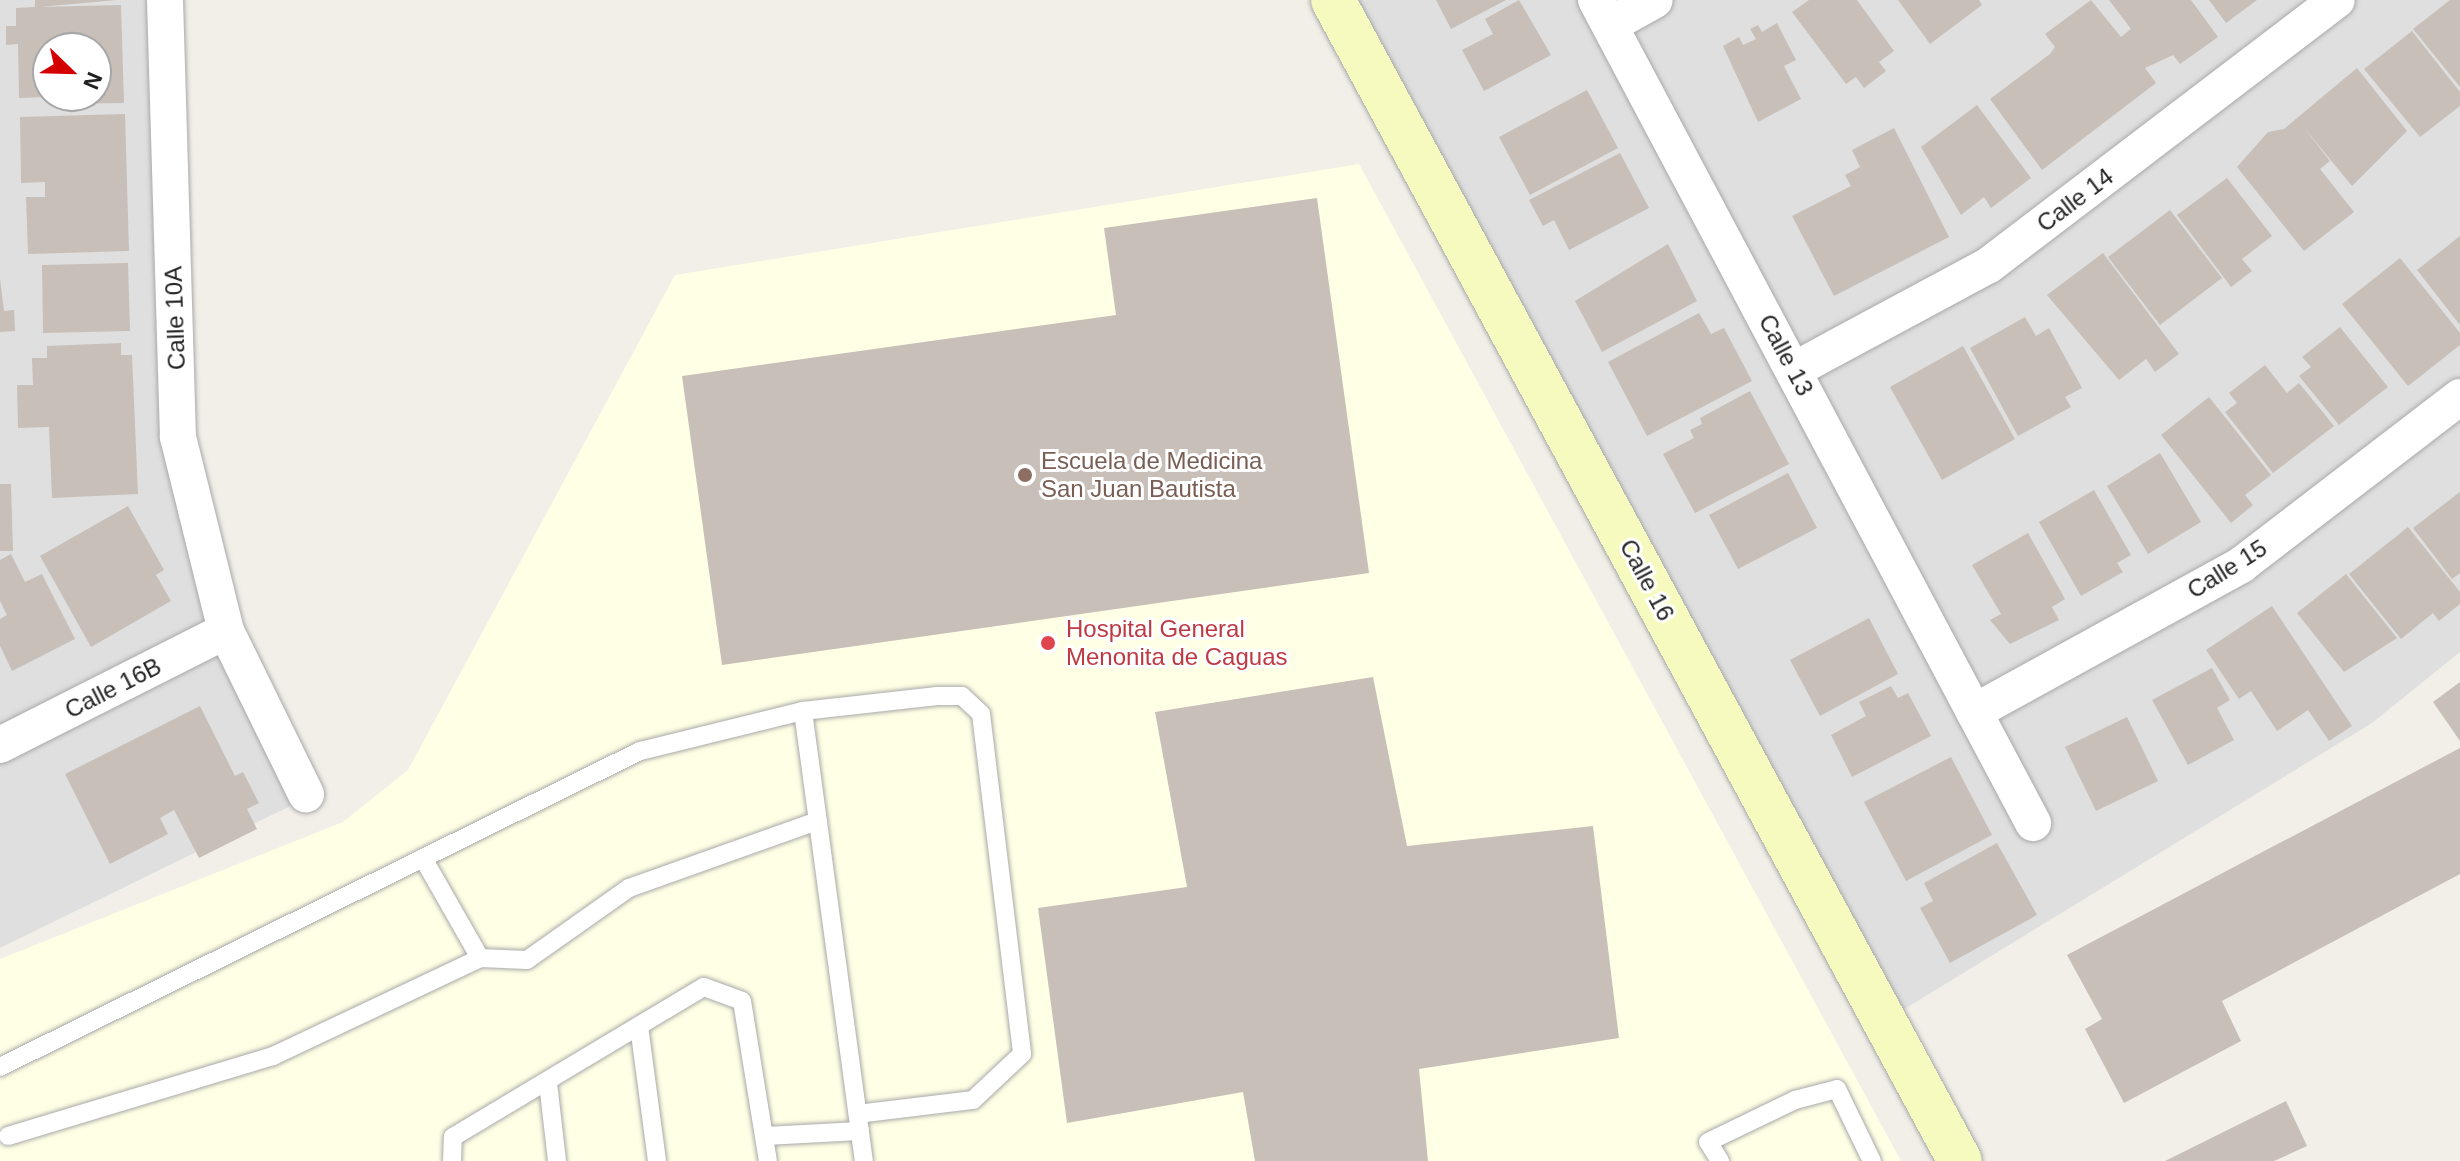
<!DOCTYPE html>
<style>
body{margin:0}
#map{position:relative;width:2460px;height:1161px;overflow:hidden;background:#f2efe9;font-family:Helvetica,sans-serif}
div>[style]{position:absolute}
.residential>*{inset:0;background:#e0dfdf}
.education>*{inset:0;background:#ffffe5}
.building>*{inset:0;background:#c7bfb8}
.roads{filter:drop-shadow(0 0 2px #a9a9a9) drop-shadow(0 0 2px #a9a9a9)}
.lane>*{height:18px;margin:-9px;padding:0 9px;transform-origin:9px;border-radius:9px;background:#fff}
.street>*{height:36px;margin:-18px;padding:0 18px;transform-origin:18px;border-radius:18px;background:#fff}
.secondary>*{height:44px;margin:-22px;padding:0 22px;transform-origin:22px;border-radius:22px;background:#f7fabf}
.dots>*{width:22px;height:22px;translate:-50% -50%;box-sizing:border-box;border:4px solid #fff;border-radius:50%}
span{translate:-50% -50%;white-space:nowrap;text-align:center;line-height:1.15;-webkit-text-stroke:6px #fff;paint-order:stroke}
.street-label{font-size:24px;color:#222}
.education-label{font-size:24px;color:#785e54}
.left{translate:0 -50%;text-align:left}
.health-label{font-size:24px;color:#be3a42}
.north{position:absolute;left:32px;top:32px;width:80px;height:80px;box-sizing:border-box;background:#fff;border:2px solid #a7a7a7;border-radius:50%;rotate:113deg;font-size:22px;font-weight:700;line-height:32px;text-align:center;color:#222}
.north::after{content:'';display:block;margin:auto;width:28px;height:36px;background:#d40000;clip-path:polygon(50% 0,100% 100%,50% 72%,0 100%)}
</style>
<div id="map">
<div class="residential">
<i style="clip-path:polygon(evenodd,0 0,173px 0,195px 535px,313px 795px,0 948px,0 0,48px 48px,96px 48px,96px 96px,48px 96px,48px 48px)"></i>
<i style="clip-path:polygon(1351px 0,2460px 0,2460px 652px,2372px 723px,1893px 1016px)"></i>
</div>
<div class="education">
<i style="clip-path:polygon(1359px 164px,1901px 1161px,0 1161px,0 959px,343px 822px,408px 770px,675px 275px)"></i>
</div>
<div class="building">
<i style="clip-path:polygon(35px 0,117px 0,40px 7px,121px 5px,124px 103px,56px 104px,56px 96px,96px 96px,96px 48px,48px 48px,48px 97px,19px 98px,18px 44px,6px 45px,6px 26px,16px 26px,16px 8px,35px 7px)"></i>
<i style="clip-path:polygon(1436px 0,1506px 0,1451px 29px)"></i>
<i style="clip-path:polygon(1519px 0,1551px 55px,1484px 91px,1462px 50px,1493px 34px,1485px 19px)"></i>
<i style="clip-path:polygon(1809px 0,1857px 0,1894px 51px,1879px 62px,1886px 71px,1864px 88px,1856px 77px,1846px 84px,1792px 12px)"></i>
<i style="clip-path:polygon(1898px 0,1979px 0,1982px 5px,1930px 44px)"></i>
<i style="clip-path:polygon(2091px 0,2121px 37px,2131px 29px,2109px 0,2191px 0,2218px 37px,2180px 64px,2173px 55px,2145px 68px,2156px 83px,2042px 170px,1990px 99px,2050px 54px,2055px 47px,2045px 34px)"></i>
<i style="clip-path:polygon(2209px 0,2257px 0,2226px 23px)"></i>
<i style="clip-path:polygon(2450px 0,2460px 0,2460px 87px,2413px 29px)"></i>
<i style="clip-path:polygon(1777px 23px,1796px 60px,1784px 66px,1801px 99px,1758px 122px,1723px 46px,1739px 37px,1743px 45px,1756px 39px,1750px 29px,1758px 25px,1762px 32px)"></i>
<i style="clip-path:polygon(2412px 31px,2460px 92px,2460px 106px,2420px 137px,2364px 69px)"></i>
<i style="clip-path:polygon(2357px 68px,2407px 131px,2352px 186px,2302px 125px,2330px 161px,2320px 169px,2354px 212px,2304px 251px,2237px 167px,2268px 132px,2284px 129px)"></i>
<i style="clip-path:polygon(1587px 90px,1618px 148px,1530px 195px,1499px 137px)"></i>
<i style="clip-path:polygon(1977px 105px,2031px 178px,1991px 208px,1984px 197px,1961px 215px,1921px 147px)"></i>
<i style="clip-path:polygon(125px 114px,129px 251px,28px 254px,26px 197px,45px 197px,45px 182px,21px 183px,20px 117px)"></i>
<i style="clip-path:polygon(1894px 128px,1949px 237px,1834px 296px,1792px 216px,1851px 186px,1845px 175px,1860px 167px,1852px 150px)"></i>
<i style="clip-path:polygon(1620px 153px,1649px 208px,1569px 250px,1554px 220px,1543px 226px,1529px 200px)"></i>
<i style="clip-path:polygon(2227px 178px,2272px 236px,2242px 259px,2252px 271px,2231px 287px,2177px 215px)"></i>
<i style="clip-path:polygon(1317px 198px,1369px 573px,722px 665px,682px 376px,1116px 315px,1104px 228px)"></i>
<i style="clip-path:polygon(2170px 210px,2222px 278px,2160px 325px,2108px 257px)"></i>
<i style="clip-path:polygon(2460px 236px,2460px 325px,2417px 270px)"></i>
<i style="clip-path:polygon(1668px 244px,1697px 301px,1602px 352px,1575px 301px)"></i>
<i style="clip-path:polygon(2103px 253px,2179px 354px,2155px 372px,2146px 359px,2119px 380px,2047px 295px)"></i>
<i style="clip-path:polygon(2400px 258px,2460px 333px,2460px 345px,2408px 386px,2342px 304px)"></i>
<i style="clip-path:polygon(128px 263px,130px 331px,43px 333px,42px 265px)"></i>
<i style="clip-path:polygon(0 278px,4px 311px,14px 310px,15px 331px,0 332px)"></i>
<i style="clip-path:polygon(1699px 313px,1711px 334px,1724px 328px,1752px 381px,1647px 436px,1608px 362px)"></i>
<i style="clip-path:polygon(2025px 317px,2036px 336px,2049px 328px,2082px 388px,2065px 397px,2071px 407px,2018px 436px,1970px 348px)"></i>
<i style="clip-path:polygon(2340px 327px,2388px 387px,2339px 425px,2299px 376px,2311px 367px,2302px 357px)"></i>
<i style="clip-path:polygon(121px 343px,121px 355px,132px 355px,138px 494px,52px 498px,49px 427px,18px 428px,17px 385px,33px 385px,32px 358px,47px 358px,47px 346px)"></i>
<i style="clip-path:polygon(1963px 346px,2015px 439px,1942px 480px,1890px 387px)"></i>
<i style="clip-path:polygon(2265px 365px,2287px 393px,2299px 383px,2334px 426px,2273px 473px,2225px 412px,2237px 403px,2229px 393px)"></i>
<i style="clip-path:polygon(1750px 391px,1789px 464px,1695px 513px,1663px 454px,1694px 438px,1690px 430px,1702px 424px,1700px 418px)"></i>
<i style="clip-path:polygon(2209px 397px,2271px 475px,2245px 495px,2253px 505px,2231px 523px,2161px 435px)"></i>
<i style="clip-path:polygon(2160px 453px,2201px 522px,2148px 554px,2107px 486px)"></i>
<i style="clip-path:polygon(1788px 473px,1817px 528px,1738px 569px,1709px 515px)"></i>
<i style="clip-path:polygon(0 484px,11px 484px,13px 551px,0 551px)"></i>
<i style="clip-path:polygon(2094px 490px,2131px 555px,2117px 563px,2123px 572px,2081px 596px,2039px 522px)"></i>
<i style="clip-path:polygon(2460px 492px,2460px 573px,2452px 579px,2413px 528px)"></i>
<i style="clip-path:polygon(128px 506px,164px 570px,156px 575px,171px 601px,91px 647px,40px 556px)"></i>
<i style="clip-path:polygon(2408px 527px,2460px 592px,2460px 604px,2439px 621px,2433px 613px,2401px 639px,2349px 574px)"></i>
<i style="clip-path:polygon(2028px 533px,2065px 599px,2052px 607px,2059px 620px,2010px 644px,1990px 620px,2001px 614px,1972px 565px)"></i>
<i style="clip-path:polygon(11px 554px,25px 582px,42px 574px,75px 639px,12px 671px,0 646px,0 619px,7px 615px,0 601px,0 560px)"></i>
<i style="clip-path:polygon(2346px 574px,2397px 638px,2344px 672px,2297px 613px)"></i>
<i style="clip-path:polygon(2272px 606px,2352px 726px,2329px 741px,2308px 710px,2277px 731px,2251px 691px,2239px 699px,2206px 650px)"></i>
<i style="clip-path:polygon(1869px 618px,1898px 674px,1820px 716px,1790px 660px)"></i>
<i style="clip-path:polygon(2212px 668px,2230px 700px,2217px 708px,2234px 740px,2188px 765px,2152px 700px)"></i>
<i style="clip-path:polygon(1373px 677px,1407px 846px,1593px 826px,1619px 1038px,1419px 1069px,1428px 1161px,1255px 1161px,1243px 1092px,1067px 1123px,1038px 908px,1187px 887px,1155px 712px)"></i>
<i style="clip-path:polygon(2460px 682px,2460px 741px,2433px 702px)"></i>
<i style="clip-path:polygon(1891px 686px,1898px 698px,1908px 693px,1931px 736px,1852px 777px,1831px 735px,1866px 716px,1859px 702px)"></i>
<i style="clip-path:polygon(200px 706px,235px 776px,243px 772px,259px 803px,247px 809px,257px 829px,199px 858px,174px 810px,160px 818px,168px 834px,110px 864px,65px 774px)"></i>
<i style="clip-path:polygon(2127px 717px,2158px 781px,2096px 811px,2065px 747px)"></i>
<i style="clip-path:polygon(2460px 748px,2460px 874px,2222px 1001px,2241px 1041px,2124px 1103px,2085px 1029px,2102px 1019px,2067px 955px)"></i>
<i style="clip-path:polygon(1951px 757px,1992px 835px,1906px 881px,1864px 802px)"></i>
<i style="clip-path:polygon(1997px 843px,2037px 915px,1950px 963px,1920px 908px,1933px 901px,1924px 883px)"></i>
<i style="clip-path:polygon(2286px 1101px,2307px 1146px,2274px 1161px,2165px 1161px)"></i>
</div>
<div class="roads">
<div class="lane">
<i style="left:803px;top:711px;width:135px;rotate:-6.4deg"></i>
<i style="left:937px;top:696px;width:25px"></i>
<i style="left:962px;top:696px;width:26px;rotate:43deg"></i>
<i style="left:981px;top:714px;width:342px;rotate:83.1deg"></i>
<i style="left:1022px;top:1054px;width:67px;rotate:136.8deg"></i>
<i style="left:973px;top:1100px;width:116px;rotate:173.1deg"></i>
<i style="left:480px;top:958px;width:47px;rotate:2.4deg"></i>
<i style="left:527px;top:960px;width:125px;rotate:-35.2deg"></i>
<i style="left:629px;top:888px;width:200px;rotate:-19.6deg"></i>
<i style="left:639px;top:1026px;width:136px;rotate:82.4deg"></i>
<i style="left:0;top:1067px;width:714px;rotate:-26.28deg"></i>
<i style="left:640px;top:751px;width:168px;rotate:-13.8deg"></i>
<i style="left:803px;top:711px;width:454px;rotate:82.3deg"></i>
<i style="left:548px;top:1083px;width:79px;rotate:83.4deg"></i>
<i style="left:8px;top:1136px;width:277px;rotate:-16.8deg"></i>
<i style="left:273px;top:1056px;width:229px;rotate:-25.3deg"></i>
<i style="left:480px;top:958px;width:115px;rotate:-119.7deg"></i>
<i style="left:765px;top:1136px;width:95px;rotate:-3deg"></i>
<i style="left:452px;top:1161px;width:24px;rotate:-88deg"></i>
<i style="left:453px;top:1137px;width:292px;rotate:-30.9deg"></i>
<i style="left:704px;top:987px;width:40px;rotate:20.2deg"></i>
<i style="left:742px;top:1001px;width:162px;rotate:80.8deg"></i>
<i style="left:1720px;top:1161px;width:22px;rotate:-122deg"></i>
<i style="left:1708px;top:1142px;width:97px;rotate:-25.8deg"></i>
<i style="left:1795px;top:1100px;width:43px;rotate:-14.7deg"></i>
<i style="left:1837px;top:1089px;width:80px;rotate:64.1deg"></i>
</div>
<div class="street">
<i style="left:165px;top:0;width:437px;rotate:88.3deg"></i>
<i style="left:178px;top:437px;width:200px;rotate:76.1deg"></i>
<i style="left:226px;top:631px;width:182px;rotate:63.9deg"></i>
<i style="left:1596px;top:0;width:932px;rotate:62.03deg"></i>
<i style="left:1610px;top:25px;width:51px;rotate:-29.1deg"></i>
<i style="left:1794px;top:370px;width:221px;rotate:-28.3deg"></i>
<i style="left:1989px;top:265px;width:437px;rotate:-37.3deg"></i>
<i style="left:1974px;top:712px;width:305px;rotate:-28.8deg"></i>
<i style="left:2241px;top:565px;width:276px;rotate:-37.5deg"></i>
<i style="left:0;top:745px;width:253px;rotate:-26.8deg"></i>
</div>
<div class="secondary">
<i style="left:1333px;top:0;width:1319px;rotate:61.63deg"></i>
</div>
</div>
<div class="dots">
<i style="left:1025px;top:475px;background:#8d6e63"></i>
<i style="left:1048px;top:643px;background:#e0444e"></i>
</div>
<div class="street-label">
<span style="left:2075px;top:200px;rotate:-37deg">Calle 14</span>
<span style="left:175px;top:318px;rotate:-92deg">Calle 10A</span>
<span style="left:1786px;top:355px;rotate:62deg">Calle 13</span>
<span style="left:2227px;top:569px;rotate:-32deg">Calle 15</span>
<span style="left:1647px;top:580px;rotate:62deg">Calle 16</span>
<span style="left:113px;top:688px;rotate:-27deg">Calle 16B</span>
</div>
<div class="education-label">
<span class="left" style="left:1041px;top:475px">Escuela de Medicina<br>San Juan Bautista</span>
</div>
<div class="health-label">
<span class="left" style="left:1066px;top:643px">Hospital General<br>Menonita de Caguas</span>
</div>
<div class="north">N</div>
</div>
